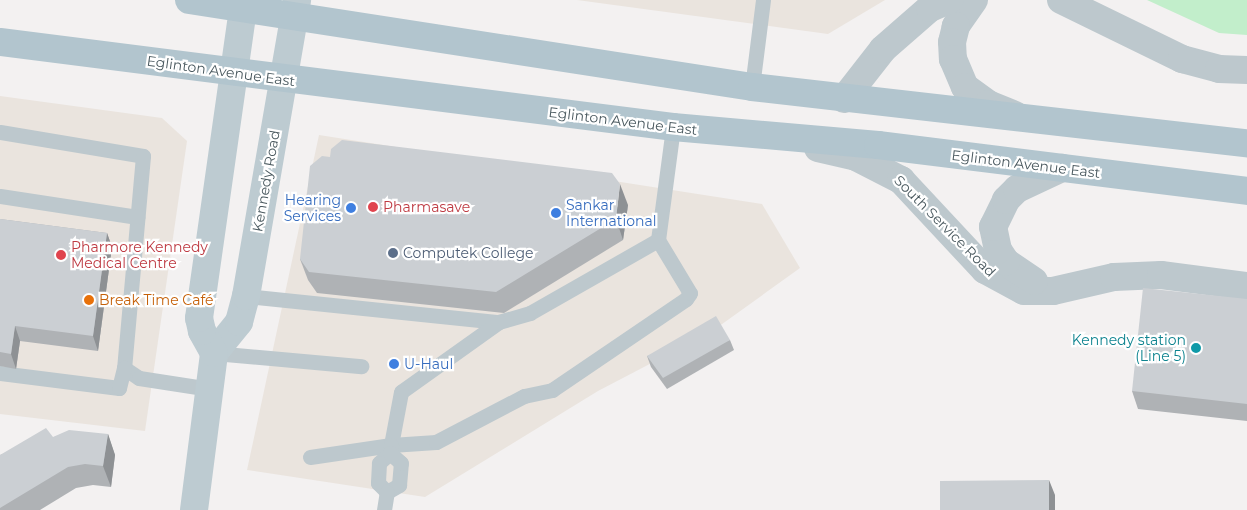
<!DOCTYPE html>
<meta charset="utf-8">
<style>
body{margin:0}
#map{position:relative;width:1247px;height:510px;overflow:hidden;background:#f3f1f1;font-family:Montserrat,sans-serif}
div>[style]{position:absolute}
.commercial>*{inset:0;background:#eae4de}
.green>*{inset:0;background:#c2eecb}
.lane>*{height:15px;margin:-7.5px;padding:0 7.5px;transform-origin:7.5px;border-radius:7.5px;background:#bdc8cd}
.street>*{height:28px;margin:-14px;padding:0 14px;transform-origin:14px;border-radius:14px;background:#bdc8cd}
.secondary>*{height:28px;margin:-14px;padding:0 14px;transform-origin:14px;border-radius:14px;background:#bdcbd1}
.primary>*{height:28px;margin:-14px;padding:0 14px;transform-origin:14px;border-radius:14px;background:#b2c5ce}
.wall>*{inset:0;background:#afb2b5}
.shaded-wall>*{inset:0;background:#8e9194}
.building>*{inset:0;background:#cbcfd3}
.dots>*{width:14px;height:14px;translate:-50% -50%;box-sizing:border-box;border:2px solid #fff;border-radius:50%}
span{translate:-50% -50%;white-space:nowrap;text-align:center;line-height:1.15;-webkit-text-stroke:4.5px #fff;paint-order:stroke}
.street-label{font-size:14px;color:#49585e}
.shop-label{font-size:14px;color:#366cbe}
.right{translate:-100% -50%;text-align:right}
.left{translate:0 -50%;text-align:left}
.health-label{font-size:14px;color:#be3a42}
.service-label{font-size:14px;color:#4e5e75}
.food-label{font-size:14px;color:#c56008}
.culture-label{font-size:14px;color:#0d838f}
</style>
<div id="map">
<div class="commercial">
<i style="clip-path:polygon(577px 0,885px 0,828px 34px)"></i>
<i style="clip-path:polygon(0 96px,162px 118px,187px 141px,145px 431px,0 414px)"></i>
<i style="clip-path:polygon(319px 135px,762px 204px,800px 268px,711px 332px,598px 391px,425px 497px,247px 470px)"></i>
</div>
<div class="green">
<i style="clip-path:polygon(1147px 0,1247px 0,1247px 35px,1219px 33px)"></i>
</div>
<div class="lane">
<i style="left:752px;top:87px;width:88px;rotate:-82.8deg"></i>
<i style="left:0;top:132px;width:145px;rotate:9.5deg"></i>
<i style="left:143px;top:156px;width:213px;rotate:95.1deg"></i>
<i style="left:124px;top:368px;width:18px;rotate:34deg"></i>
<i style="left:139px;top:378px;width:72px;rotate:8.8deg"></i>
<i style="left:0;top:196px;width:139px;rotate:8.7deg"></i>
<i style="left:658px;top:240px;width:114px;rotate:-82.4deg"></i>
<i style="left:246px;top:296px;width:254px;rotate:5.9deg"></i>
<i style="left:214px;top:353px;width:148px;rotate:5.1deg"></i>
<i style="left:0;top:373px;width:120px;rotate:7.2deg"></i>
<i style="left:119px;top:388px;width:21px;rotate:-76deg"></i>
<i style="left:310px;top:457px;width:82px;rotate:-8.4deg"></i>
<i style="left:391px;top:445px;width:45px;rotate:-3.8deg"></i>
<i style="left:436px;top:442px;width:99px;rotate:-27.6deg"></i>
<i style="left:524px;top:396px;width:29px;rotate:-12deg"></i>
<i style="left:552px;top:390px;width:162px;rotate:-34.2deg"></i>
<i style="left:686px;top:299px;width:7px;rotate:-56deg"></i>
<i style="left:690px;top:293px;width:62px;rotate:-121.1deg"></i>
<i style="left:658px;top:240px;width:147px;rotate:150.3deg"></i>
<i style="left:530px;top:313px;width:32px;rotate:164deg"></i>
<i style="left:499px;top:322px;width:120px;rotate:144.5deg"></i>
<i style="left:401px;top:392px;width:54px;rotate:100.7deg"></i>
<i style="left:391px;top:445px;width:8px;rotate:97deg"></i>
<i style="left:390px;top:453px;width:15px;rotate:138deg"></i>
<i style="left:379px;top:463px;width:20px;rotate:93deg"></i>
<i style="left:378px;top:483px;width:13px;rotate:45deg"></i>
<i style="left:387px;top:492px;width:14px;rotate:-30deg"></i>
<i style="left:399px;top:485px;width:22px;rotate:-85deg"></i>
<i style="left:401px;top:463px;width:15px;rotate:-138deg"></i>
<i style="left:384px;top:510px;width:18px;rotate:-81deg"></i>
</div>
<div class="street">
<i style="left:974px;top:0;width:32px;rotate:125deg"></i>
<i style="left:956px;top:26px;width:16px;rotate:104deg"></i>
<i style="left:952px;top:42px;width:17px;rotate:87deg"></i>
<i style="left:953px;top:59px;width:30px;rotate:67deg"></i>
<i style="left:965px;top:87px;width:29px;rotate:36deg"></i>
<i style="left:988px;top:104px;width:29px;rotate:22deg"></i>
<i style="left:1061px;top:0;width:135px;rotate:26deg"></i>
<i style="left:1182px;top:59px;width:38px;rotate:15deg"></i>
<i style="left:1219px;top:69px;width:28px;rotate:2deg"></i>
<i style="left:844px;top:99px;width:63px;rotate:-52deg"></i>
<i style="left:883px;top:49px;width:62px;rotate:-41.1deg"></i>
<i style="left:930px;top:8px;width:21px;rotate:-23deg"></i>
<i style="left:818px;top:148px;width:39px;rotate:13deg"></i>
<i style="left:856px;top:157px;width:51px;rotate:27.1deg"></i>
<i style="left:901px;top:180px;width:123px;rotate:47deg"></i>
<i style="left:985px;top:270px;width:44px;rotate:28.3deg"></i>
<i style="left:1024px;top:291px;width:29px"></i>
<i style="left:1053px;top:291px;width:63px;rotate:-12.9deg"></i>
<i style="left:1114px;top:277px;width:47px;rotate:-2.4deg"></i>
<i style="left:1161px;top:275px;width:87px;rotate:7.3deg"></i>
<i style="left:1034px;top:281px;width:34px;rotate:-146deg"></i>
<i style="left:1006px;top:262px;width:14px;rotate:-124deg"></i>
<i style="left:998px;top:250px;width:24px;rotate:-102deg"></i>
<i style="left:993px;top:227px;width:30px;rotate:-64deg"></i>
<i style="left:1006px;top:200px;width:16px;rotate:-45deg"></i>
<i style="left:1017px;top:189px;width:50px;rotate:-25deg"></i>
</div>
<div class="secondary">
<i style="left:214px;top:353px;width:40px;rotate:-51deg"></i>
<i style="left:239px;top:322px;width:27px;rotate:-75deg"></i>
<i style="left:246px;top:296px;width:300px;rotate:-80.2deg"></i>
<i style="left:194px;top:510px;width:158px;rotate:-82.7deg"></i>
<i style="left:214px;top:353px;width:25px;rotate:-119deg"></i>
<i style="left:202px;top:331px;width:13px;rotate:-103deg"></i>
<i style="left:199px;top:318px;width:321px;rotate:-81.9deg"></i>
</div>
<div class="primary">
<i style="left:189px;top:0;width:570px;rotate:8.78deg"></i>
<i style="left:752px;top:87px;width:498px;rotate:6.5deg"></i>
<i style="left:0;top:42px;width:678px;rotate:7.2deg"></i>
<i style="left:673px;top:127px;width:206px;rotate:5deg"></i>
<i style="left:878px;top:145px;width:372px;rotate:7.1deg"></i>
</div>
<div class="wall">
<i style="clip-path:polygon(628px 205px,623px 240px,504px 313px,317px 293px,308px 280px,300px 259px)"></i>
<i style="clip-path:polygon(0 219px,107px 233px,112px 247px,98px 351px,20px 341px,16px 369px,0 366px)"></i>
<i style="clip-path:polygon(1247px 299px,1247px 421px,1138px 409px,1132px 391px)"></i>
<i style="clip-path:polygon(730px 340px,734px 350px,667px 389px,651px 367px,647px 356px)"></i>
<i style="clip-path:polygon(108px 434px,115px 455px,111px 487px,93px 485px,76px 488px,40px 510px,0 510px,0 455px,53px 437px)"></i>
</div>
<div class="shaded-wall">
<i style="clip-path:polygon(620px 184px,628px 205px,623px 240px,616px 219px)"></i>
<i style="clip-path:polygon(107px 233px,112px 247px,98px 351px,93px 336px)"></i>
<i style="clip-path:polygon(15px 326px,20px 341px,16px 369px,11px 354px)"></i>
<i style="clip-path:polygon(108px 434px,115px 455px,111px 487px,103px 466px)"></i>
<i style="clip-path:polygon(1049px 480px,1055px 495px,1055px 510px,1049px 510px)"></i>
</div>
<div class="building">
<i style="clip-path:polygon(342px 140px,612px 173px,620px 184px,616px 219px,496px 292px,309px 272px,300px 259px,310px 166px,322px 156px,330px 157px,331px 149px)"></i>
<i style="clip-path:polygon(0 219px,107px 233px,93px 336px,15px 326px,11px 354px,0 352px)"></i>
<i style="clip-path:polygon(1143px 288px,1247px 299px,1247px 404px,1132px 391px)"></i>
<i style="clip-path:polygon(716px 316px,730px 340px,663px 378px,647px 356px)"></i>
<i style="clip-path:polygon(46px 428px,53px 437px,69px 430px,108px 434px,103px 466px,85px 464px,68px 467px,0 508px,0 455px)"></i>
<i style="clip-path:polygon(1049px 480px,1049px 510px,940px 510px,940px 481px)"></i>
</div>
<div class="dots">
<i style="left:373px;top:207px;background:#e0444e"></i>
<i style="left:351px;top:208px;background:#3f7fe0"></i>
<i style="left:556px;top:213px;background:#3f7fe0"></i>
<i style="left:393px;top:253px;background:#5c6f8a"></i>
<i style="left:61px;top:255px;background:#e0444e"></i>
<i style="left:89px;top:300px;background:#e8710a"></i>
<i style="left:1196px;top:348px;background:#0f9aa8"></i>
<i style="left:394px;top:364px;background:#3f7fe0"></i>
</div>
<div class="street-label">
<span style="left:221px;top:71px;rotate:8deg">Eglinton Avenue East</span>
<span style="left:623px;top:121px;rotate:7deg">Eglinton Avenue East</span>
<span style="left:1026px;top:164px;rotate:7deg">Eglinton Avenue East</span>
<span style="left:266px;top:181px;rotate:-80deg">Kennedy Road</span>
<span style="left:945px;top:226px;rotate:45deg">South Service Road</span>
</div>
<div class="shop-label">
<span class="right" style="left:341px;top:208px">Hearing<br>Services</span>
<span class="left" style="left:566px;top:213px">Sankar<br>International</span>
<span class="left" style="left:404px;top:364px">U-Haul</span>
</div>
<div class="health-label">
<span class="left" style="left:383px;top:207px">Pharmasave</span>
<span class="left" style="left:71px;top:255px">Pharmore Kennedy<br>Medical Centre</span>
</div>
<div class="service-label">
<span class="left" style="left:403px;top:253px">Computek College</span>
</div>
<div class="food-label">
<span class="left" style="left:99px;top:300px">Break Time Café</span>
</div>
<div class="culture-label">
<span class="right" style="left:1186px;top:348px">Kennedy station<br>(Line 5)</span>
</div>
</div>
